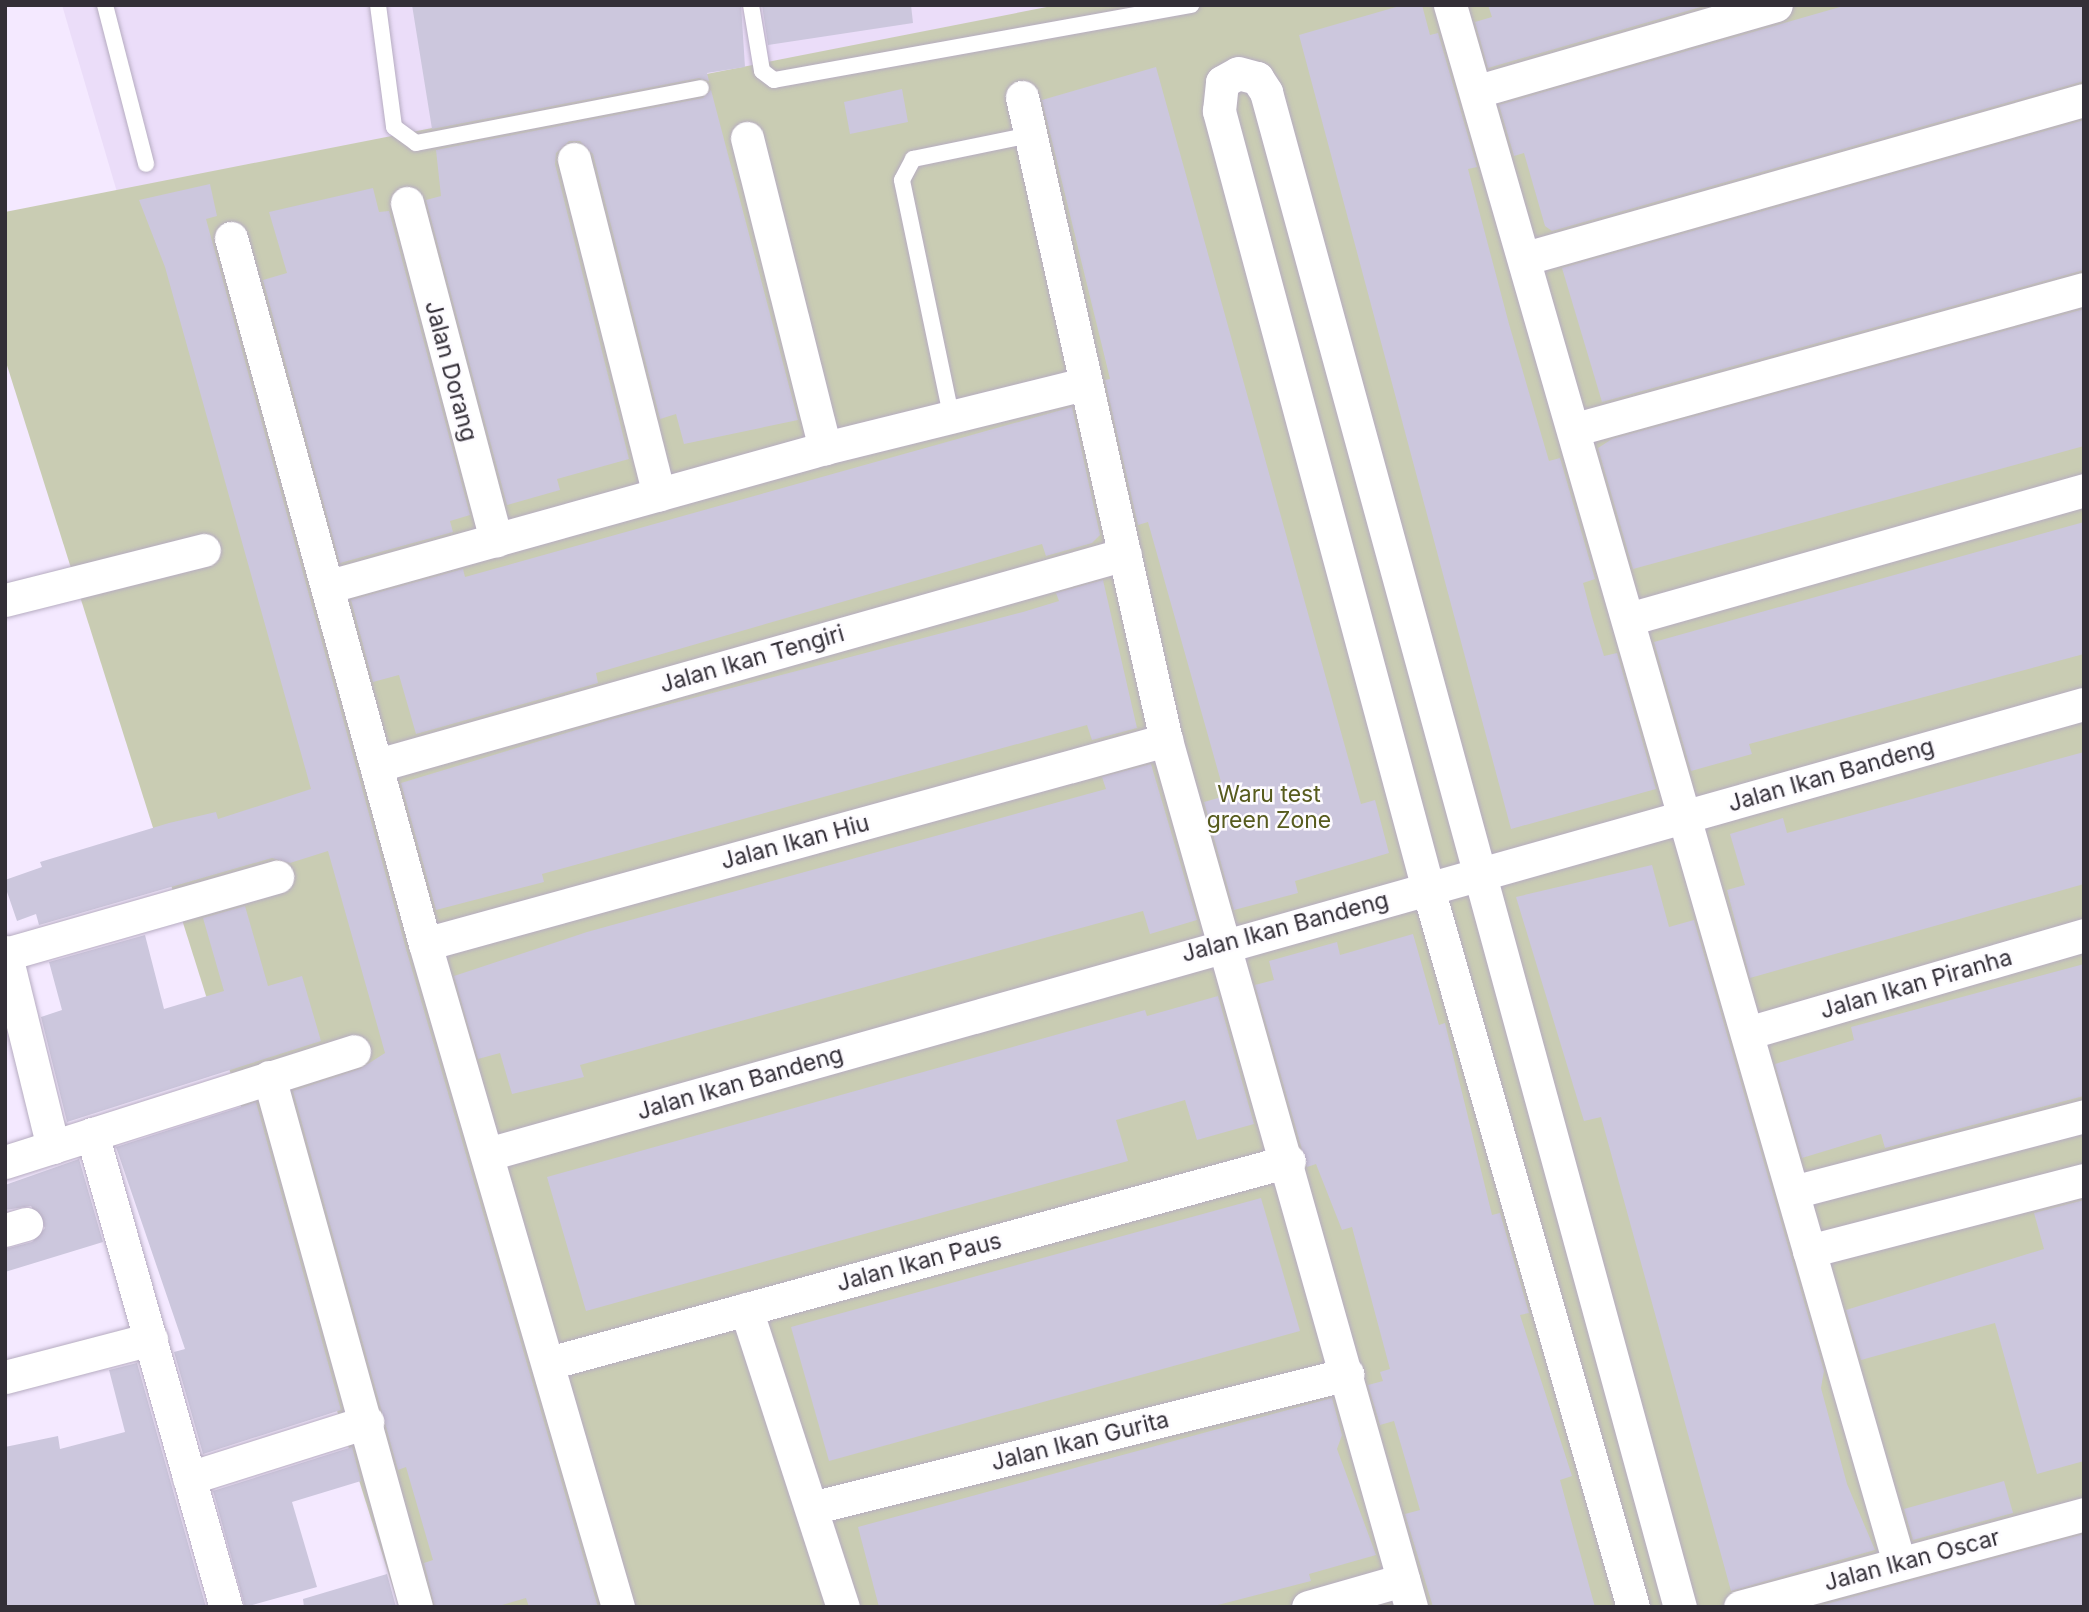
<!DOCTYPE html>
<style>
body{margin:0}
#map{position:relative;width:2089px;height:1612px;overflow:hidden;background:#f4e9ff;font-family:Inter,sans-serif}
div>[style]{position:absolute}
.built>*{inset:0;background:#ebddf9}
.green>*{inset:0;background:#c9ccb3}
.building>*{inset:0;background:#ccc7dd}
.roads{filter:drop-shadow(0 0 2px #b6acc1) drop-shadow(0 0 2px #b6acc1)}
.service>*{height:16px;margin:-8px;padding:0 8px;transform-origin:8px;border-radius:8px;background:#fff}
.minor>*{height:33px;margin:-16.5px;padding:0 16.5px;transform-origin:16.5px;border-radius:16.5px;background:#fff}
span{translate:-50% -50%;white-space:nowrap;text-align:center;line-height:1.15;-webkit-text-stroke:5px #fdfbff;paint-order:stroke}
.street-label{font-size:23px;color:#332f37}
.park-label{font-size:23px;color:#575b1e}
.frame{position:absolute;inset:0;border:7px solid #332f37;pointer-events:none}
</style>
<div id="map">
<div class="built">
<i style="clip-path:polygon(62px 5px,1279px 5px,129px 233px)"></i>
</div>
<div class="green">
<i style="clip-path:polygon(1057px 5px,2084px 5px,2084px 1607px,399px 1607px,5px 359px,5px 212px)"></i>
</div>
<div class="building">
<i style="clip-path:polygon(412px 5px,741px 5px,745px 67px,707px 73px,709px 81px,699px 78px,432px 129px)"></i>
<i style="clip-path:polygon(762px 5px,911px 5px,913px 23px,768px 45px)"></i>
<i style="clip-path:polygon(1403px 5px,1422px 5px,1430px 35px,1438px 33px,1477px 167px,1468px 169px,1509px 324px,1549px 461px,1560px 458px,1595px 579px,1583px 583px,1592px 617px,1604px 656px,1617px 653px,1656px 789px,1511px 829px,1299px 35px)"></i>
<i style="clip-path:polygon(1488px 5px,1700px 5px,1701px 7px,1488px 68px,1475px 22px,1492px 17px)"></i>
<i style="clip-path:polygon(1847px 5px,2084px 5px,2084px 81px,1552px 231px,1545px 226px,1524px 153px,1514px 156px,1499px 105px)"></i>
<i style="clip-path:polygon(1156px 67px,1361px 804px,1375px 800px,1389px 853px,1295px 881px,1298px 893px,1234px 910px,1204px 802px,1225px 796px,1148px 522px,1138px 525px,1105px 380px,1110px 379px,1042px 100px)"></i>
<i style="clip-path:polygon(902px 89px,908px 122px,850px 134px,844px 102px)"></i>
<i style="clip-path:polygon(711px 90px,798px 420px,684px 444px,676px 414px,660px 419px,593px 154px,580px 141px,569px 141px,556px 153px,555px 164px,629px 459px,557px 479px,560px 490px,507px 505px,426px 200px,441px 196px,436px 150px,703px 98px)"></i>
<i style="clip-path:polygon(2084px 120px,2084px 270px,1602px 402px,1562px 268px)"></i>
<i style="clip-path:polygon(210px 184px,217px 216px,206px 219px,406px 949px,598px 1607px,529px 1607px,526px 1598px,495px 1607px,435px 1607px,424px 1563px,433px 1560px,406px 1467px,398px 1470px,293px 1091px,360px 1069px,385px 1053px,328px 851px,290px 863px,272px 858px,39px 925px,36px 914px,17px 921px,5px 886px,5px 880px,42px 867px,40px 862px,169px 823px,216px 812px,218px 819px,311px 789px,165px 267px,139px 200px)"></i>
<i style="clip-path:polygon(373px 188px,379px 212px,389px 211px,470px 515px,450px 521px,453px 532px,340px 563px,263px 280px,287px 273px,269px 212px)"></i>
<i style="clip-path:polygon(2084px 309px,2084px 446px,1633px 569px,1598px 448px,1612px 439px)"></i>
<i style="clip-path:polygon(1072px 407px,1100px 535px,1092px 543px,1046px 556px,1042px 544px,977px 563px,596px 673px,598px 683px,416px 734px,399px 675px,373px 682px,351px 600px,463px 569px,465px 577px)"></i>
<i style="clip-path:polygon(2084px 522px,2084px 654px,1749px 744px,1752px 754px,1691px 771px,1654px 642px)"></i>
<i style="clip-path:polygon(1103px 580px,1137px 728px,1092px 740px,1087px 725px,542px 874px,544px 882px,436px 910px,401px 783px,609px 720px,1023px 612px,1059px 601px,1056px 593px)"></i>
<i style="clip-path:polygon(2084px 752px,2084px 884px,1750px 978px,1727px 890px,1745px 885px,1730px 834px,1783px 818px,1787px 833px)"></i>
<i style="clip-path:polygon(1151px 764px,1197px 920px,1150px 934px,1143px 911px,580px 1065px,584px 1077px,512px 1094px,500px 1053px,478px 1059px,454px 976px,587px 932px,1106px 789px,1102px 777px)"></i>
<i style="clip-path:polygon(1652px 865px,1669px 927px,1694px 920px,1824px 1371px,1821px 1388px,1847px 1484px,1875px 1550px,1731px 1591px,1601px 1117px,1584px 1121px,1516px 897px)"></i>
<i style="clip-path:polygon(245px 906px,268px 986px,302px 976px,321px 1041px,67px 1122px,41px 1017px,62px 1010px,49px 962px,145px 935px,164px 1009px,224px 991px,203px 918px)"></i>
<i style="clip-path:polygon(1413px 934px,1439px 1025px,1445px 1023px,1492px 1215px,1500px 1213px,1529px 1313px,1520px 1315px,1572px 1476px,1560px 1480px,1595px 1607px,1433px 1607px,1405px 1514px,1420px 1510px,1394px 1421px,1380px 1425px,1368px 1385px,1383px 1381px,1380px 1372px,1390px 1369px,1352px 1227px,1342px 1230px,1316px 1164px,1307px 1167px,1255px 985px,1274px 980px,1269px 961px,1337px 942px,1340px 955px)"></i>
<i style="clip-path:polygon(2084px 964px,2084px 1096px,1885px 1148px,1881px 1134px,1802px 1158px,1775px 1064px,1854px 1040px,1851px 1027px)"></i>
<i style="clip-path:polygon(1218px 996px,1254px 1124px,1197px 1140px,1185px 1100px,1116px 1120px,1128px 1161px,586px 1311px,547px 1177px,1145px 1010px,1147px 1016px)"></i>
<i style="clip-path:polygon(256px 1102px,341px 1410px,203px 1454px,174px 1352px,185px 1349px,116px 1147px)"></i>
<i style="clip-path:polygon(79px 1159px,103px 1242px,5px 1272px,5px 1249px,32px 1242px,45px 1228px,31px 1206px,5px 1210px,5px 1185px)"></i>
<i style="clip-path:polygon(1261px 1198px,1300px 1331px,829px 1461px,791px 1327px)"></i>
<i style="clip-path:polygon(2084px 1200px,2084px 1461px,2037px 1474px,1995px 1323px,1861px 1360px,1846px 1310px,2044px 1249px,2034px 1213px)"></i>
<i style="clip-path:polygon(137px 1363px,206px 1607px,5px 1607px,5px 1447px,58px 1436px,60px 1449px,125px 1432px,109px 1370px)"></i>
<i style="clip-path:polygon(1332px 1398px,1342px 1435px,1337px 1449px,1376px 1555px,1309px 1574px,1311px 1581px,1210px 1607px,879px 1607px,858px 1527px)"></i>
<i style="clip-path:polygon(352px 1447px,361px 1481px,292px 1502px,317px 1587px,245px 1607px,213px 1491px)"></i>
<i style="clip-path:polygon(2004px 1481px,2013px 1513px,1913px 1540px,1904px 1509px)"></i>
<i style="clip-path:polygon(2084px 1534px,2084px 1607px,1815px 1607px)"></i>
<i style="clip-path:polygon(387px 1574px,396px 1607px,304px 1607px,303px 1599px)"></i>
</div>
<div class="roads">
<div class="service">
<i style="left:105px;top:5px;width:164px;rotate:75.5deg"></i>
<i style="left:378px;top:5px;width:123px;rotate:82.5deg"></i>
<i style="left:394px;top:127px;width:27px;rotate:36deg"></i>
<i style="left:416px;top:143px;width:290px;rotate:-10.9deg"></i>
<i style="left:751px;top:5px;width:67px;rotate:80.5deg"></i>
<i style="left:762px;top:71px;width:15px;rotate:37deg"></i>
<i style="left:774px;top:80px;width:424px;rotate:-10.2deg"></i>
<i style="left:951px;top:415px;width:240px;rotate:-101.8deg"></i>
<i style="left:902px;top:180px;width:24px;rotate:-62deg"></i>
<i style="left:913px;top:159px;width:119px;rotate:-11.6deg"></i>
</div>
<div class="minor">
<i style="left:1450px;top:5px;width:1621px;rotate:73.92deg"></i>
<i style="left:1478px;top:91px;width:310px;rotate:-16.1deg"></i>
<i style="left:1022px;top:97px;width:659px;rotate:77.38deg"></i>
<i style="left:1166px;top:740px;width:901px;rotate:74.22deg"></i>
<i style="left:747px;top:138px;width:320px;rotate:75.9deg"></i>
<i style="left:574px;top:159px;width:346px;rotate:75.8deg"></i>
<i style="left:407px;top:203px;width:349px;rotate:75.2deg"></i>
<i style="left:231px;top:238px;width:732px;rotate:74.64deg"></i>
<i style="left:425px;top:944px;width:691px;rotate:73.77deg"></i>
<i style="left:1526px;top:258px;width:580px;rotate:-15.81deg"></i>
<i style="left:1576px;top:429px;width:527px;rotate:-15.41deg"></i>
<i style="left:330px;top:586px;width:514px;rotate:-15.58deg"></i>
<i style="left:825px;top:448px;width:267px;rotate:-13.9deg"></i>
<i style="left:5px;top:600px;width:205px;rotate:-14.1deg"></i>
<i style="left:1629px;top:619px;width:473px;rotate:-15.8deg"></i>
<i style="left:378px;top:765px;width:776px;rotate:-15.77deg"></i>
<i style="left:425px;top:944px;width:769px;rotate:-15.39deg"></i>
<i style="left:5px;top:952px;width:201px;rotate:76.2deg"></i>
<i style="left:6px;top:954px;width:282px;rotate:-15.9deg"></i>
<i style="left:1747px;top:1033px;width:351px;rotate:-16.2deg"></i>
<i style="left:269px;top:1077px;width:550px;rotate:74.5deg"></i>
<i style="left:92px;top:1134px;width:492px;rotate:74.2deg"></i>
<i style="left:488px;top:1154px;width:1658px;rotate:-15.75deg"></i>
<i style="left:5px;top:1162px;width:366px;rotate:-17.6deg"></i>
<i style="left:1793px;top:1192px;width:301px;rotate:-14.6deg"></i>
<i style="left:5px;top:1230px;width:22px;rotate:-16deg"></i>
<i style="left:1809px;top:1251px;width:284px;rotate:-14.5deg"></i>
<i style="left:746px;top:1309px;width:313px;rotate:72deg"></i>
<i style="left:549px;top:1363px;width:767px;rotate:-15.27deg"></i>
<i style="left:5px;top:1377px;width:151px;rotate:-14.6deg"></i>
<i style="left:189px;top:1478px;width:187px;rotate:-17.5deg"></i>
<i style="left:812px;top:1508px;width:552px;rotate:-14.06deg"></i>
<i style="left:1308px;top:1607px;width:99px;rotate:-15.9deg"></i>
<i style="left:1633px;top:1607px;width:747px;rotate:-105.93deg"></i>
<i style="left:1428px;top:889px;width:806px;rotate:-105.04deg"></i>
<i style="left:1219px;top:111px;width:29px;rotate:-84deg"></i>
<i style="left:1222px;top:82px;width:18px;rotate:-29deg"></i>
<i style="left:1238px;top:73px;width:20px;rotate:15deg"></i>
<i style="left:1257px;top:78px;width:17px;rotate:57deg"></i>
<i style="left:1266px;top:92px;width:1571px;rotate:74.72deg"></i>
<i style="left:1740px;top:1607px;width:356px;rotate:-15.1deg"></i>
</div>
</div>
<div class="street-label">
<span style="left:451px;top:371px;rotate:75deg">Jalan Dorang</span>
<span style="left:752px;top:659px;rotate:-16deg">Jalan Ikan Tengiri</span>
<span style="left:1831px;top:775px;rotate:-16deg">Jalan Ikan Bandeng</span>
<span style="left:795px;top:842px;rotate:-15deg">Jalan Ikan Hiu</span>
<span style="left:1285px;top:927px;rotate:-15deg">Jalan Ikan Bandeng</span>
<span style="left:1916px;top:984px;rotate:-16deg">Jalan Ikan Piranha</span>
<span style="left:740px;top:1083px;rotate:-16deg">Jalan Ikan Bandeng</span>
<span style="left:919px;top:1262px;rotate:-15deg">Jalan Ikan Paus</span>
<span style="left:1080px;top:1441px;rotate:-14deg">Jalan Ikan Gurita</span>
<span style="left:1912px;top:1560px;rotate:-15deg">Jalan Ikan Oscar</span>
</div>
<div class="park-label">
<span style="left:1269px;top:807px">Waru test<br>green Zone</span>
</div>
<div class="frame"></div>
</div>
